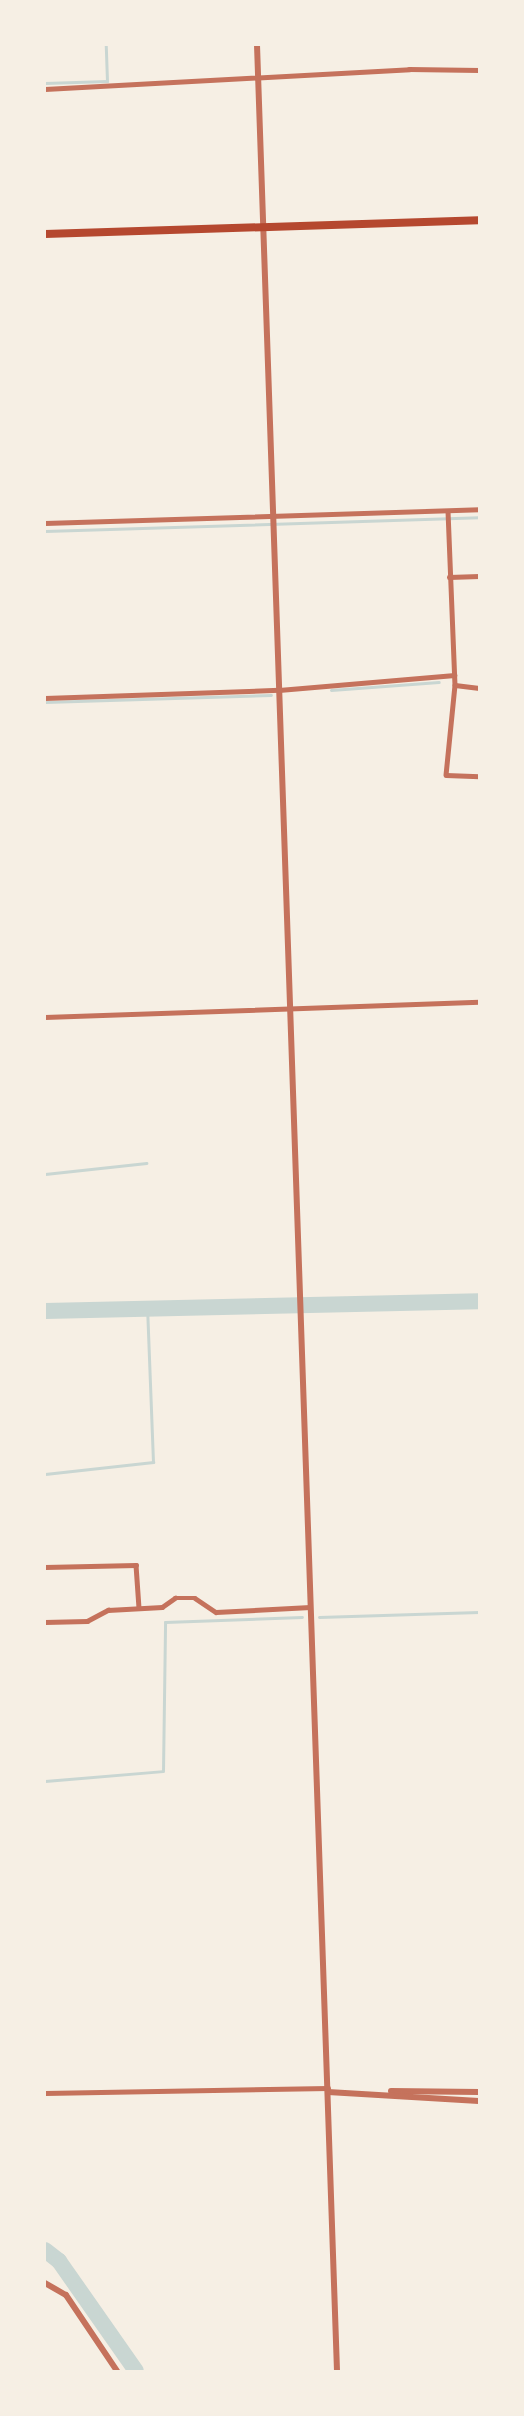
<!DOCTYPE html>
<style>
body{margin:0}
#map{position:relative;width:524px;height:2416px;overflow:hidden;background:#f6efe4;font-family:Raleway,sans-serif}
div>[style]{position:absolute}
.stream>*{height:3px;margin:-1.5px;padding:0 1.5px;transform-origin:1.5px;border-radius:1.5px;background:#c9d6d2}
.river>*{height:16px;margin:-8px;padding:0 8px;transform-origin:8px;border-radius:8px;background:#c9d6d2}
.minor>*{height:4.5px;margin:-2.25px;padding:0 2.25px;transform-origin:2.25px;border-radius:2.25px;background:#c5725c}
.tertiary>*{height:6px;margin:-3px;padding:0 3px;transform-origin:3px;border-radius:3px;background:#c5725c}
.primary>*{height:8px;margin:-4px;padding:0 4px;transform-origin:4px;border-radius:4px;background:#b5482f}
span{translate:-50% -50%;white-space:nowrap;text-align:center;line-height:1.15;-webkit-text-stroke:6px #f6efe4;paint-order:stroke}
.frame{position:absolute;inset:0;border:46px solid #f6efe4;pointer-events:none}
</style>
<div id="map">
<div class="stream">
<i style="left:45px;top:83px;width:62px;rotate:-1.8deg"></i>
<i style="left:107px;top:81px;width:36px;rotate:-92deg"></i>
<i style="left:45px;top:531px;width:434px;rotate:-1.8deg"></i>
<i style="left:331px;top:690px;width:108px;rotate:-4.2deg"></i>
<i style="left:45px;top:702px;width:226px;rotate:-1.8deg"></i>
<i style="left:45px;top:1174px;width:102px;rotate:-6.2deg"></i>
<i style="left:45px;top:1474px;width:109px;rotate:-6.3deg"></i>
<i style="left:153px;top:1462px;width:154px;rotate:-92.2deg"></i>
<i style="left:319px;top:1617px;width:160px;rotate:-1.8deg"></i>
<i style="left:45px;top:1781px;width:118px;rotate:-4.8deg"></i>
<i style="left:163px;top:1771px;width:149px;rotate:-89.2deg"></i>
<i style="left:165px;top:1622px;width:137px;rotate:-2.1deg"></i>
</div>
<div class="river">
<i style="left:45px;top:1311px;width:434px;rotate:-1.3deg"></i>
<i style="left:45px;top:2250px;width:18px;rotate:38deg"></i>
<i style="left:59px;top:2261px;width:134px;rotate:55deg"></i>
</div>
<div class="minor">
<i style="left:45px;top:89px;width:365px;rotate:-3.1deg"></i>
<i style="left:409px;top:69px;width:70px;rotate:0.8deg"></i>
<i style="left:448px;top:511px;width:174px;rotate:87.7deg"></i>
<i style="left:455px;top:685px;width:90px;rotate:95.7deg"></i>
<i style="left:446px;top:775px;width:33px;rotate:2deg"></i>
<i style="left:45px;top:523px;width:434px;rotate:-1.8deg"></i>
<i style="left:449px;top:577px;width:30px;rotate:-2deg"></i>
<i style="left:455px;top:685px;width:24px;rotate:7deg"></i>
<i style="left:45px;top:698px;width:234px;rotate:-2deg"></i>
<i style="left:279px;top:690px;width:176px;rotate:-4.9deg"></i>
<i style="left:45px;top:1017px;width:434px;rotate:-2deg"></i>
<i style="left:45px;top:1567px;width:91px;rotate:-1.3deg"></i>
<i style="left:136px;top:1565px;width:43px;rotate:86deg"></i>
<i style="left:45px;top:1622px;width:42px;rotate:-1.4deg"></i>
<i style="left:87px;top:1621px;width:24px;rotate:-28deg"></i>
<i style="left:108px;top:1610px;width:54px;rotate:-3.2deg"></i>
<i style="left:162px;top:1607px;width:16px;rotate:-35deg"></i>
<i style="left:175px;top:1598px;width:20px"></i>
<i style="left:195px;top:1598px;width:25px;rotate:34deg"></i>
<i style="left:216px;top:1612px;width:94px;rotate:-3deg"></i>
<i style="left:45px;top:2093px;width:283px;rotate:-1deg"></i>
</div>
<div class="tertiary">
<i style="left:257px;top:45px;width:2327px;rotate:88.03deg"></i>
<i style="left:391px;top:2091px;width:88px;rotate:0.7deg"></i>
<i style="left:328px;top:2092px;width:151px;rotate:3.4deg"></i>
<i style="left:45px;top:2283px;width:24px;rotate:30deg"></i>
<i style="left:66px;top:2295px;width:92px;rotate:56.1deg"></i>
</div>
<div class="primary">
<i style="left:45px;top:234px;width:434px;rotate:-1.8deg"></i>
</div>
<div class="frame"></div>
</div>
